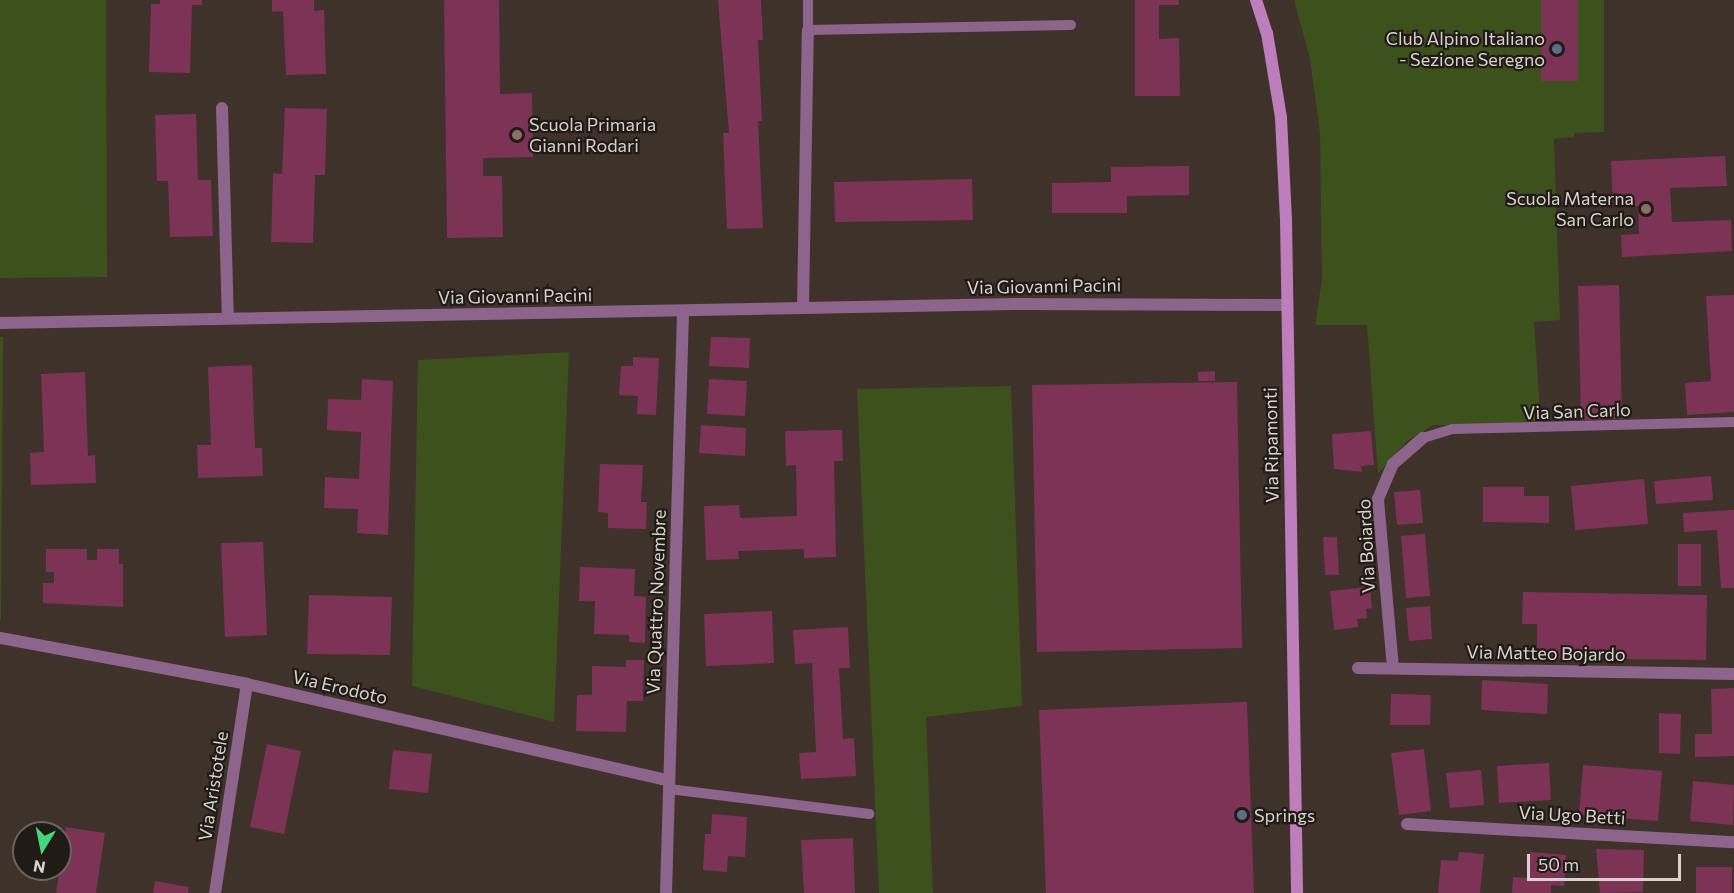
<!DOCTYPE html>
<style>
body{margin:0}
#map{position:relative;width:1734px;height:893px;overflow:hidden;background:#3e322a;font-family:Commissioner,sans-serif}
div>[style]{position:absolute}
.green>*{inset:0;background:#3d511c}
.building>*{inset:0;background:#7c3356}
.lane>*{height:10px;margin:-5px;padding:0 5px;transform-origin:5px;border-radius:5px;background:#8d648b}
.street>*{height:12px;margin:-6px;padding:0 6px;transform-origin:6px;border-radius:6px;background:#8d648b}
.secondary>*{height:12px;margin:-6px;padding:0 6px;transform-origin:6px;border-radius:6px;background:#be7dbb}
.dots>*{width:16px;height:16px;translate:-50% -50%;box-sizing:border-box;border:3px solid #201b17;border-radius:50%}
span{translate:-50% -50%;white-space:nowrap;text-align:center;line-height:1.15;-webkit-text-stroke:4.5px #201b17;paint-order:stroke}
.poi-label{font-size:18px;color:#d9d1cc}
.right{translate:-100% -50%;text-align:right}
.left{translate:0 -50%;text-align:left}
.street-label{font-size:18px;color:#d9d1cc}
.north{position:absolute;left:12px;top:821px;width:60px;height:60px;box-sizing:border-box;background:#201b17;border:2px solid #6a645f;border-radius:50%;rotate:190deg;font-size:16px;font-weight:700;line-height:24px;text-align:center;color:#d9d1cc}
.north::after{content:'';display:block;margin:auto;width:21px;height:27px;background:#46d77a;clip-path:polygon(50% 0,100% 100%,50% 72%,0 100%)}
.scale{position:absolute;left:1527px;top:854px;width:154px;height:27px;box-sizing:border-box;border:3px solid #d9d1cc;border-top:0;padding-left:8px;font-size:18px;line-height:21px;white-space:nowrap;color:#d9d1cc;-webkit-text-stroke:4px #201b17;paint-order:stroke}
</style>
<div id="map">
<div class="green">
<i style="clip-path:polygon(0 0,106px 0,107px 277px,0 278px)"></i>
<i style="clip-path:polygon(1294px 0,1604px 0,1604px 132px,1574px 133px,1574px 137px,1554px 139px,1560px 320px,1534px 322px,1541px 425px,1433px 425px,1406px 442px,1378px 474px,1367px 325px,1315px 325px,1322px 279px,1320px 133px,1310px 59px)"></i>
<i style="clip-path:polygon(0 337px,3px 337px,1px 620px,0 620px)"></i>
<i style="clip-path:polygon(569px 352px,554px 722px,412px 686px,418px 360px)"></i>
<i style="clip-path:polygon(1011px 386px,1022px 706px,926px 717px,933px 893px,879px 893px,857px 389px)"></i>
</div>
<div class="building">
<i style="clip-path:polygon(160px 0,202px 0,202px 5px,192px 5px,190px 73px,149px 72px,151px 4px,160px 4px)"></i>
<i style="clip-path:polygon(272px 0,314px 0,314px 11px,324px 10px,326px 74px,286px 75px,283px 11px,272px 12px)"></i>
<i style="clip-path:polygon(444px 0,499px 0,500px 94px,532px 93px,533px 157px,483px 158px,483px 176px,502px 176px,503px 237px,447px 238px)"></i>
<i style="clip-path:polygon(718px 0,761px 0,763px 40px,758px 40px,762px 121px,758px 121px,763px 228px,727px 229px,723px 133px,729px 133px)"></i>
<i style="clip-path:polygon(1135px 0,1179px 0,1179px 5px,1159px 5px,1159px 39px,1179px 38px,1180px 96px,1135px 96px)"></i>
<i style="clip-path:polygon(1541px 0,1578px 0,1578px 81px,1541px 81px)"></i>
<i style="clip-path:polygon(285px 108px,327px 109px,325px 175px,315px 175px,313px 243px,271px 242px,273px 173px,282px 174px)"></i>
<i style="clip-path:polygon(196px 114px,198px 180px,211px 180px,213px 236px,170px 237px,168px 181px,157px 181px,155px 115px)"></i>
<i style="clip-path:polygon(1725px 156px,1727px 186px,1670px 188px,1672px 222px,1731px 220px,1732px 251px,1622px 257px,1621px 235px,1639px 234px,1638px 206px,1613px 207px,1611px 161px)"></i>
<i style="clip-path:polygon(1189px 166px,1189px 195px,1127px 196px,1127px 213px,1052px 213px,1052px 183px,1111px 182px,1111px 167px)"></i>
<i style="clip-path:polygon(972px 179px,973px 220px,835px 222px,834px 182px)"></i>
<i style="clip-path:polygon(1619px 285px,1622px 419px,1581px 420px,1578px 286px)"></i>
<i style="clip-path:polygon(1734px 295px,1734px 412px,1687px 415px,1685px 383px,1711px 381px,1706px 296px)"></i>
<i style="clip-path:polygon(711px 337px,750px 338px,749px 368px,709px 366px)"></i>
<i style="clip-path:polygon(633px 357px,659px 358px,656px 415px,637px 414px,638px 396px,619px 395px,621px 366px,633px 366px)"></i>
<i style="clip-path:polygon(252px 365px,255px 448px,262px 448px,263px 476px,198px 478px,197px 445px,211px 445px,208px 367px)"></i>
<i style="clip-path:polygon(1215px 371px,1215px 381px,1198px 381px,1198px 372px)"></i>
<i style="clip-path:polygon(85px 372px,88px 456px,95px 455px,96px 483px,31px 485px,30px 453px,44px 452px,41px 374px)"></i>
<i style="clip-path:polygon(362px 379px,393px 381px,388px 535px,357px 533px,358px 509px,324px 508px,325px 477px,359px 479px,361px 432px,327px 430px,328px 399px,361px 400px)"></i>
<i style="clip-path:polygon(709px 379px,747px 381px,745px 416px,707px 414px)"></i>
<i style="clip-path:polygon(1237px 382px,1242px 648px,1037px 652px,1032px 385px)"></i>
<i style="clip-path:polygon(701px 425px,746px 428px,745px 456px,699px 453px)"></i>
<i style="clip-path:polygon(842px 430px,843px 461px,834px 461px,836px 557px,804px 558px,804px 549px,738px 551px,739px 559px,706px 560px,704px 506px,739px 505px,740px 518px,797px 516px,796px 465px,786px 466px,785px 431px)"></i>
<i style="clip-path:polygon(1371px 431px,1374px 465px,1361px 466px,1362px 472px,1334px 469px,1332px 434px)"></i>
<i style="clip-path:polygon(600px 464px,643px 465px,641px 502px,647px 502px,646px 529px,608px 528px,608px 513px,598px 512px)"></i>
<i style="clip-path:polygon(1711px 476px,1713px 500px,1656px 504px,1654px 481px)"></i>
<i style="clip-path:polygon(1644px 479px,1648px 524px,1575px 530px,1571px 486px)"></i>
<i style="clip-path:polygon(1483px 487px,1524px 487px,1524px 496px,1549px 496px,1549px 523px,1483px 522px)"></i>
<i style="clip-path:polygon(1420px 490px,1423px 523px,1397px 525px,1394px 492px)"></i>
<i style="clip-path:polygon(1734px 510px,1734px 588px,1721px 588px,1717px 530px,1684px 532px,1683px 513px)"></i>
<i style="clip-path:polygon(1425px 534px,1430px 596px,1406px 598px,1401px 536px)"></i>
<i style="clip-path:polygon(1323px 537px,1337px 537px,1339px 575px,1325px 575px)"></i>
<i style="clip-path:polygon(263px 542px,267px 635px,225px 637px,221px 543px)"></i>
<i style="clip-path:polygon(1678px 544px,1701px 544px,1701px 586px,1678px 586px)"></i>
<i style="clip-path:polygon(46px 549px,87px 549px,87px 560px,97px 560px,97px 549px,119px 549px,119px 564px,123px 564px,123px 607px,43px 603px,43px 583px,54px 583px,54px 572px,46px 572px)"></i>
<i style="clip-path:polygon(580px 567px,635px 569px,634px 596px,646px 597px,645px 643px,629px 642px,629px 635px,594px 634px,595px 601px,579px 601px)"></i>
<i style="clip-path:polygon(1370px 587px,1372px 608px,1366px 609px,1367px 618px,1357px 619px,1358px 627px,1334px 630px,1330px 591px)"></i>
<i style="clip-path:polygon(1523px 592px,1707px 595px,1706px 660px,1537px 658px,1537px 624px,1522px 624px)"></i>
<i style="clip-path:polygon(309px 595px,392px 597px,390px 655px,307px 654px)"></i>
<i style="clip-path:polygon(1430px 606px,1432px 639px,1409px 641px,1406px 608px)"></i>
<i style="clip-path:polygon(772px 611px,774px 663px,706px 666px,704px 614px)"></i>
<i style="clip-path:polygon(848px 627px,850px 668px,839px 668px,843px 739px,854px 738px,856px 776px,801px 779px,799px 753px,816px 752px,812px 663px,795px 664px,793px 630px)"></i>
<i style="clip-path:polygon(626px 660px,644px 660px,643px 701px,627px 701px,626px 732px,576px 731px,577px 695px,592px 695px,592px 666px,626px 667px)"></i>
<i style="clip-path:polygon(1482px 680px,1548px 684px,1547px 714px,1481px 710px)"></i>
<i style="clip-path:polygon(1734px 688px,1734px 756px,1695px 757px,1695px 734px,1712px 734px,1711px 689px)"></i>
<i style="clip-path:polygon(1391px 694px,1431px 695px,1430px 725px,1390px 725px)"></i>
<i style="clip-path:polygon(1247px 702px,1254px 893px,1046px 893px,1039px 710px)"></i>
<i style="clip-path:polygon(1659px 713px,1681px 714px,1680px 754px,1659px 753px)"></i>
<i style="clip-path:polygon(267px 744px,301px 751px,284px 834px,250px 827px)"></i>
<i style="clip-path:polygon(1424px 749px,1431px 811px,1399px 815px,1391px 753px)"></i>
<i style="clip-path:polygon(393px 750px,432px 754px,428px 793px,389px 789px)"></i>
<i style="clip-path:polygon(1549px 763px,1551px 800px,1499px 803px,1497px 766px)"></i>
<i style="clip-path:polygon(1583px 765px,1662px 771px,1658px 821px,1579px 815px)"></i>
<i style="clip-path:polygon(1481px 770px,1484px 805px,1450px 808px,1446px 773px)"></i>
<i style="clip-path:polygon(1693px 781px,1734px 785px,1733px 825px,1690px 821px)"></i>
<i style="clip-path:polygon(712px 814px,747px 817px,745px 857px,728px 856px,727px 872px,703px 870px,705px 834px,711px 834px)"></i>
<i style="clip-path:polygon(66px 827px,105px 833px,96px 893px,56px 893px)"></i>
<i style="clip-path:polygon(853px 838px,855px 893px,804px 893px,801px 840px)"></i>
<i style="clip-path:polygon(1596px 849px,1644px 850px,1643px 892px,1600px 893px)"></i>
<i style="clip-path:polygon(1459px 852px,1484px 854px,1480px 893px,1438px 893px,1441px 860px,1458px 861px)"></i>
<i style="clip-path:polygon(1530px 852px,1566px 855px,1564px 886px,1551px 885px,1551px 893px,1512px 893px,1513px 877px,1528px 878px)"></i>
<i style="clip-path:polygon(1696px 867px,1732px 867px,1732px 893px,1696px 893px)"></i>
<i style="clip-path:polygon(155px 881px,189px 887px,188px 893px,153px 893px)"></i>
</div>
<div class="lane">
<i style="left:808px;top:0;width:30px;rotate:90deg"></i>
<i style="left:808px;top:30px;width:263px;rotate:-1.1deg"></i>
<i style="left:1423px;top:438px;width:30px;rotate:-17deg"></i>
<i style="left:1452px;top:429px;width:282px;rotate:-1.4deg"></i>
<i style="left:669px;top:789px;width:202px;rotate:7.1deg"></i>
</div>
<div class="street">
<i style="left:222px;top:108px;width:210px;rotate:88.4deg"></i>
<i style="left:803px;top:307px;width:277px;rotate:-89deg"></i>
<i style="left:0;top:323px;width:1015px;rotate:-1.07deg"></i>
<i style="left:1015px;top:304px;width:271px;rotate:0.2deg"></i>
<i style="left:0;top:638px;width:251px;rotate:10.5deg"></i>
<i style="left:247px;top:684px;width:433px;rotate:12.9deg"></i>
<i style="left:1358px;top:668px;width:376px;rotate:0.9deg"></i>
<i style="left:1393px;top:668px;width:170px;rotate:-95.1deg"></i>
<i style="left:1378px;top:499px;width:38px;rotate:-67deg"></i>
<i style="left:1393px;top:464px;width:40px;rotate:-41deg"></i>
<i style="left:1407px;top:824px;width:327px;rotate:3.2deg"></i>
<i style="left:215px;top:893px;width:211px;rotate:-81.3deg"></i>
<i style="left:666px;top:893px;width:581px;rotate:-88.32deg"></i>
</div>
<div class="secondary">
<i style="left:1256px;top:0;width:35px;rotate:72deg"></i>
<i style="left:1267px;top:33px;width:86px;rotate:80.6deg"></i>
<i style="left:1281px;top:118px;width:101px;rotate:87.2deg"></i>
<i style="left:1286px;top:219px;width:674px;rotate:89.06deg"></i>
</div>
<div class="dots">
<i style="left:1557px;top:49px;background:#5c6f8a"></i>
<i style="left:517px;top:135px;background:#8d6e63"></i>
<i style="left:1646px;top:209px;background:#8d6e63"></i>
<i style="left:1242px;top:815px;background:#5c6f8a"></i>
</div>
<div class="poi-label">
<span class="right" style="left:1545px;top:49px">Club Alpino Italiano<br>- Sezione Seregno</span>
<span class="left" style="left:529px;top:135px">Scuola Primaria<br>Gianni Rodari</span>
<span class="right" style="left:1634px;top:209px">Scuola Materna<br>San Carlo</span>
<span class="left" style="left:1254px;top:815px">Springs</span>
</div>
<div class="street-label">
<span style="left:1044px;top:286px;rotate:-1deg">Via Giovanni Pacini</span>
<span style="left:515px;top:296px;rotate:-1deg">Via Giovanni Pacini</span>
<span style="left:1577px;top:411px;rotate:-2deg">Via San Carlo</span>
<span style="left:1271px;top:445px;rotate:-91deg">Via Ripamonti</span>
<span style="left:1366px;top:546px;rotate:-93deg">Via Boiardo</span>
<span style="left:656px;top:602px;rotate:-88deg">Via Quattro Novembre</span>
<span style="left:1546px;top:653px;rotate:1deg">Via Matteo Bojardo</span>
<span style="left:340px;top:687px;rotate:13deg">Via Erodoto</span>
<span style="left:213px;top:786px;rotate:-81deg">Via Aristotele</span>
<span style="left:1572px;top:815px;rotate:3deg">Via Ugo Betti</span>
</div>
<div class="north">N</div>
<div class="scale">50 m</div>
</div>
